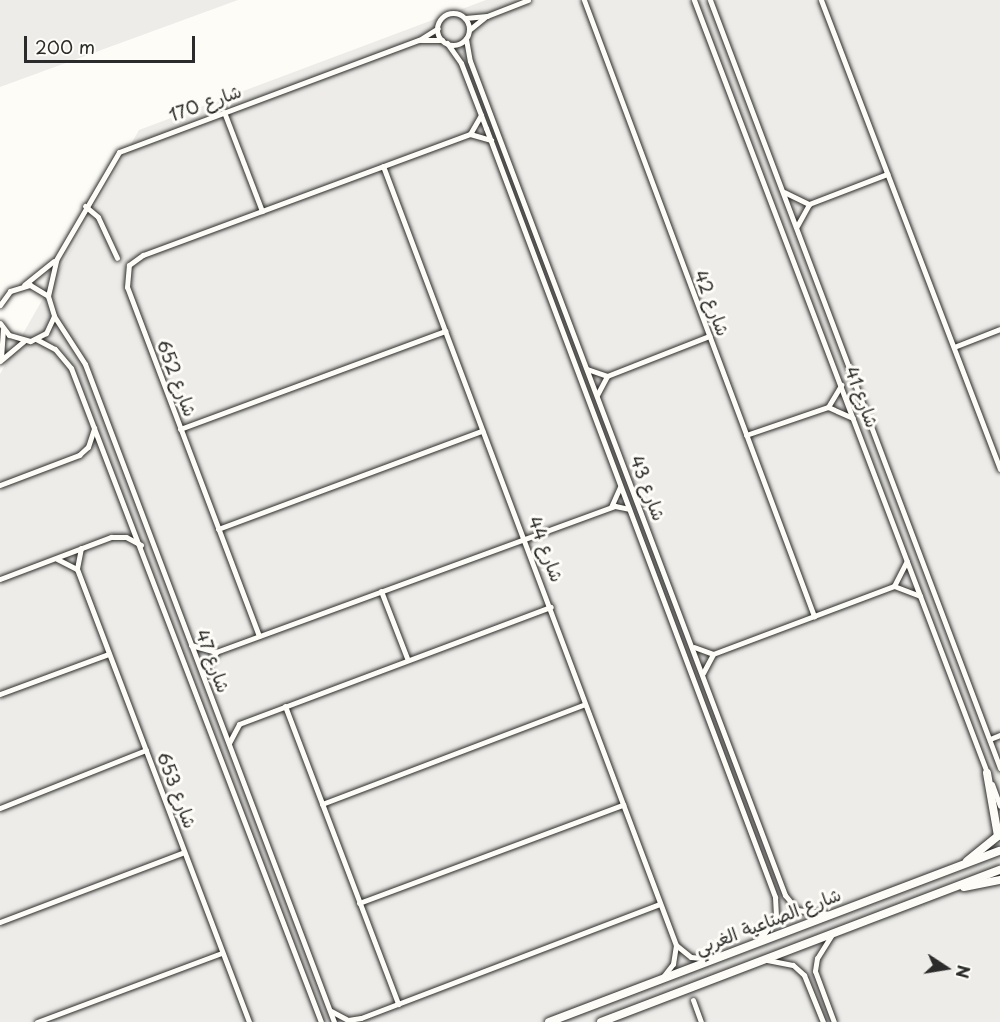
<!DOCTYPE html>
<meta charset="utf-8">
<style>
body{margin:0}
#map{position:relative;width:1000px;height:1022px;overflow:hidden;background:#fdfcf7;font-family:"Playpen Sans","Playpen Sans Arabic",sans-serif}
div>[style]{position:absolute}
.built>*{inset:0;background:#edece8}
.roads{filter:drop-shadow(0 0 2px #2b2b2b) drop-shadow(0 0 2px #2b2b2b)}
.minor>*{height:5px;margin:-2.5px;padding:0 2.5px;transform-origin:2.5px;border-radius:2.5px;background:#fdfcf7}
.minor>.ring{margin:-2.5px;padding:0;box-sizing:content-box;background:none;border:5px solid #fdfcf7;border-radius:50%}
.primary>*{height:8px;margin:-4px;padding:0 4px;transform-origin:4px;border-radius:4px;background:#fdfcf7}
span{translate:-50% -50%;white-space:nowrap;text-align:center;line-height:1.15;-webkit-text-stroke:6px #fdfcf7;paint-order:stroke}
.street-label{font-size:18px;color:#2b2b2b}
.north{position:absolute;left:916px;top:938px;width:60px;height:60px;-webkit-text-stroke:4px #fdfcf7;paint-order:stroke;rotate:102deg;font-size:16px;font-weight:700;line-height:24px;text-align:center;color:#2b2b2b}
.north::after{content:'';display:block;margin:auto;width:21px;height:27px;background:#2b2b2b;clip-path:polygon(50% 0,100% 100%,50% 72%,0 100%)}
.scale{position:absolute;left:24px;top:36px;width:171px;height:27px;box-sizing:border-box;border:3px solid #2b2b2b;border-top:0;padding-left:8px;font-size:18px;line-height:21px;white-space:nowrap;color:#2b2b2b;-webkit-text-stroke:4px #fdfcf7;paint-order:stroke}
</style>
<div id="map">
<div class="built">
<i style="clip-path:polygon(0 0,238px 0,0 87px)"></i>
<i style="clip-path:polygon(486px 0,1000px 0,1000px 1022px,0 1022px,0 374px,139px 130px)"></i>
</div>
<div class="roads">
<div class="minor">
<i style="left:584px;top:0;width:658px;rotate:69.53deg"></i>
<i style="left:694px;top:0;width:829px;rotate:69.23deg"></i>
<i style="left:710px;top:0;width:821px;rotate:69.31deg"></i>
<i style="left:821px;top:0;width:502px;rotate:69.11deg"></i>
<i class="ring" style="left:437px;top:13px;width:27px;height:27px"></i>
<i style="left:465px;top:18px;width:22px;rotate:-5deg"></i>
<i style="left:487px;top:16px;width:44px;rotate:-21.3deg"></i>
<i style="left:469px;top:30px;width:21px;rotate:-39deg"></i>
<i style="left:466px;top:39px;width:22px;rotate:80deg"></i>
<i style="left:470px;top:61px;width:892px;rotate:69.31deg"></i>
<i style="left:785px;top:895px;width:19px;rotate:51deg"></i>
<i style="left:797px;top:910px;width:31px;rotate:7deg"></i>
<i style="left:421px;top:40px;width:21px"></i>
<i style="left:447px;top:43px;width:24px;rotate:55deg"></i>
<i style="left:461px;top:63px;width:70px;rotate:69deg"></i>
<i style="left:486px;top:128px;width:822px;rotate:69.4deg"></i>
<i style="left:775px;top:897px;width:20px;rotate:87deg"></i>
<i style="left:776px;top:917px;width:29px;rotate:126deg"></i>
<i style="left:224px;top:112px;width:106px;rotate:69deg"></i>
<i style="left:470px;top:134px;width:22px;rotate:-60deg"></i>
<i style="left:383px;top:166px;width:832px;rotate:69.39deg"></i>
<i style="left:676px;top:945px;width:19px;rotate:39deg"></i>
<i style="left:691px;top:957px;width:19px;rotate:6deg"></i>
<i style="left:784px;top:192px;width:28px;rotate:26deg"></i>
<i style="left:85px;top:206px;width:17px;rotate:40deg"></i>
<i style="left:98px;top:217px;width:45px;rotate:65.1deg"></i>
<i style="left:797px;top:226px;width:25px;rotate:-61deg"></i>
<i style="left:809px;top:204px;width:84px;rotate:-21deg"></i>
<i style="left:24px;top:285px;width:38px;rotate:-39deg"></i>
<i style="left:48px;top:296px;width:37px;rotate:-77deg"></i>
<i style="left:56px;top:260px;width:125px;rotate:-59.7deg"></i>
<i style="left:119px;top:152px;width:320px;rotate:-20.5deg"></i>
<i style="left:419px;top:40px;width:22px;rotate:-32deg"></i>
<i style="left:0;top:305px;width:17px;rotate:-54deg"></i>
<i style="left:10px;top:291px;width:21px;rotate:-17deg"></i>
<i style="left:30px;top:285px;width:21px;rotate:31deg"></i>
<i style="left:48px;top:296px;width:21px;rotate:73deg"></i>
<i style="left:54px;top:316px;width:19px;rotate:115deg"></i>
<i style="left:46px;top:333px;width:18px;rotate:153deg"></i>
<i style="left:30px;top:341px;width:22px;rotate:-164deg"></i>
<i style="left:9px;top:335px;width:15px;rotate:-127deg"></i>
<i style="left:54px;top:316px;width:57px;rotate:57.1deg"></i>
<i style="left:85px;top:364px;width:704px;rotate:69.27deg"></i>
<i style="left:36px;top:339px;width:21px;rotate:28deg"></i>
<i style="left:55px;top:349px;width:25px;rotate:50deg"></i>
<i style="left:71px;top:368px;width:700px;rotate:69.08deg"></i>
<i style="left:954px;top:347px;width:49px;rotate:-21.4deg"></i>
<i style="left:1px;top:358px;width:29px;rotate:-86deg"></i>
<i style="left:0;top:361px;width:31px;rotate:-40deg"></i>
<i style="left:587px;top:369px;width:21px;rotate:19deg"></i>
<i style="left:607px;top:376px;width:110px;rotate:-21.4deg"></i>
<i style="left:597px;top:395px;width:21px;rotate:-62deg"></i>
<i style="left:828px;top:407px;width:27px;rotate:24deg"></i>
<i style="left:180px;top:429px;width:283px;rotate:-20.3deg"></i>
<i style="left:746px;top:435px;width:87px;rotate:-18.9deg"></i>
<i style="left:828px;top:407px;width:26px;rotate:-59deg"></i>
<i style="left:0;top:485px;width:85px;rotate:-20.8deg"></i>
<i style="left:79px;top:455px;width:12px;rotate:-42deg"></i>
<i style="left:88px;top:447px;width:20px;rotate:-72deg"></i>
<i style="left:611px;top:507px;width:22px;rotate:-66deg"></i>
<i style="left:218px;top:529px;width:282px;rotate:-20.4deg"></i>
<i style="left:81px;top:548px;width:21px;rotate:101deg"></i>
<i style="left:77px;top:569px;width:485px;rotate:69.2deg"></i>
<i style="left:57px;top:559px;width:22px;rotate:27deg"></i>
<i style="left:0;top:579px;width:119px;rotate:-20.7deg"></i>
<i style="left:111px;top:537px;width:15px"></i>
<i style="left:126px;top:537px;width:17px;rotate:28deg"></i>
<i style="left:894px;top:586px;width:28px;rotate:21deg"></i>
<i style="left:381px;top:591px;width:72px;rotate:68.8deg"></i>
<i style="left:259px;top:636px;width:373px;rotate:-110.7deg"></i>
<i style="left:127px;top:287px;width:22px;rotate:-85deg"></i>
<i style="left:129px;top:265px;width:17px;rotate:-36deg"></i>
<i style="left:143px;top:255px;width:349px;rotate:-20.3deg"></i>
<i style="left:470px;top:134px;width:22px;rotate:16deg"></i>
<i style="left:191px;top:645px;width:26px;rotate:16deg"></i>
<i style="left:216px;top:652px;width:425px;rotate:-20.1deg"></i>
<i style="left:615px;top:506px;width:14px;rotate:12deg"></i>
<i style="left:694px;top:647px;width:20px;rotate:20deg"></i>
<i style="left:713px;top:654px;width:193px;rotate:-20.6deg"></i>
<i style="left:894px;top:586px;width:28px;rotate:-63deg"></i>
<i style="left:703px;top:673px;width:21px;rotate:-62deg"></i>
<i style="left:203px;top:674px;width:26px;rotate:-59deg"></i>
<i style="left:0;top:694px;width:116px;rotate:-20.2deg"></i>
<i style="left:285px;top:706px;width:319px;rotate:69.2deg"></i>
<i style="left:990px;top:739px;width:11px;rotate:-22deg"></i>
<i style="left:229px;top:743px;width:21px;rotate:-62deg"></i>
<i style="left:239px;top:724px;width:333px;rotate:-20.6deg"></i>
<i style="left:992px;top:784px;width:23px;rotate:70deg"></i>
<i style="left:322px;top:804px;width:281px;rotate:-20.8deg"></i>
<i style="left:0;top:808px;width:157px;rotate:-21.7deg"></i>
<i style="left:359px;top:903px;width:282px;rotate:-20.4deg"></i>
<i style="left:0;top:922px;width:197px;rotate:-20.8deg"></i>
<i style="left:831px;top:936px;width:26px;rotate:122deg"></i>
<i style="left:817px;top:958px;width:13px;rotate:99deg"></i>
<i style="left:815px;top:971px;width:54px;rotate:69.6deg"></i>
<i style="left:767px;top:960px;width:26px;rotate:11deg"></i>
<i style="left:793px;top:965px;width:15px;rotate:42deg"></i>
<i style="left:804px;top:975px;width:51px;rotate:68deg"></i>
<i style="left:662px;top:978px;width:18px;rotate:-52deg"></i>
<i style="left:673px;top:964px;width:19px;rotate:-81deg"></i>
<i style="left:693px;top:1000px;width:23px;rotate:70deg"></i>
<i style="left:331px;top:1011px;width:19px;rotate:28deg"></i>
<i style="left:348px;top:1020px;width:13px;rotate:-9deg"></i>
<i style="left:361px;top:1018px;width:320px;rotate:-20.9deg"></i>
<i style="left:37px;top:1022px;width:197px;rotate:-20.5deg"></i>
</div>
<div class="primary">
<i style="left:967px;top:861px;width:40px;rotate:-39deg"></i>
<i style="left:998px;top:836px;width:64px;rotate:-99.9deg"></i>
<i style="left:964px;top:887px;width:37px;rotate:-11deg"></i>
<i style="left:549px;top:1022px;width:482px;rotate:-20.8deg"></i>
<i style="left:601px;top:1022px;width:427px;rotate:-20.9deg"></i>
</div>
</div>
<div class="street-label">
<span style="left:205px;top:103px;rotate:-20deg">شارع 170</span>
<span style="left:712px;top:303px;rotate:69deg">شارع 42</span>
<span style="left:177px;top:378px;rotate:69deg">شارع 652</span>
<span style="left:862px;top:397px;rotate:69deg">شارع 41</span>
<span style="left:648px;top:488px;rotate:69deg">شارع 43</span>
<span style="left:546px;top:549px;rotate:69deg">شارع 44</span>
<span style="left:213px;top:661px;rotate:69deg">شارع 47</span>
<span style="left:177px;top:790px;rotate:69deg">شارع 653</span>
<span style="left:768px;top:921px;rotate:-21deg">شارع الصناعية الغربي</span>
</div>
<div class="north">N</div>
<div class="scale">200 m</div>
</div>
